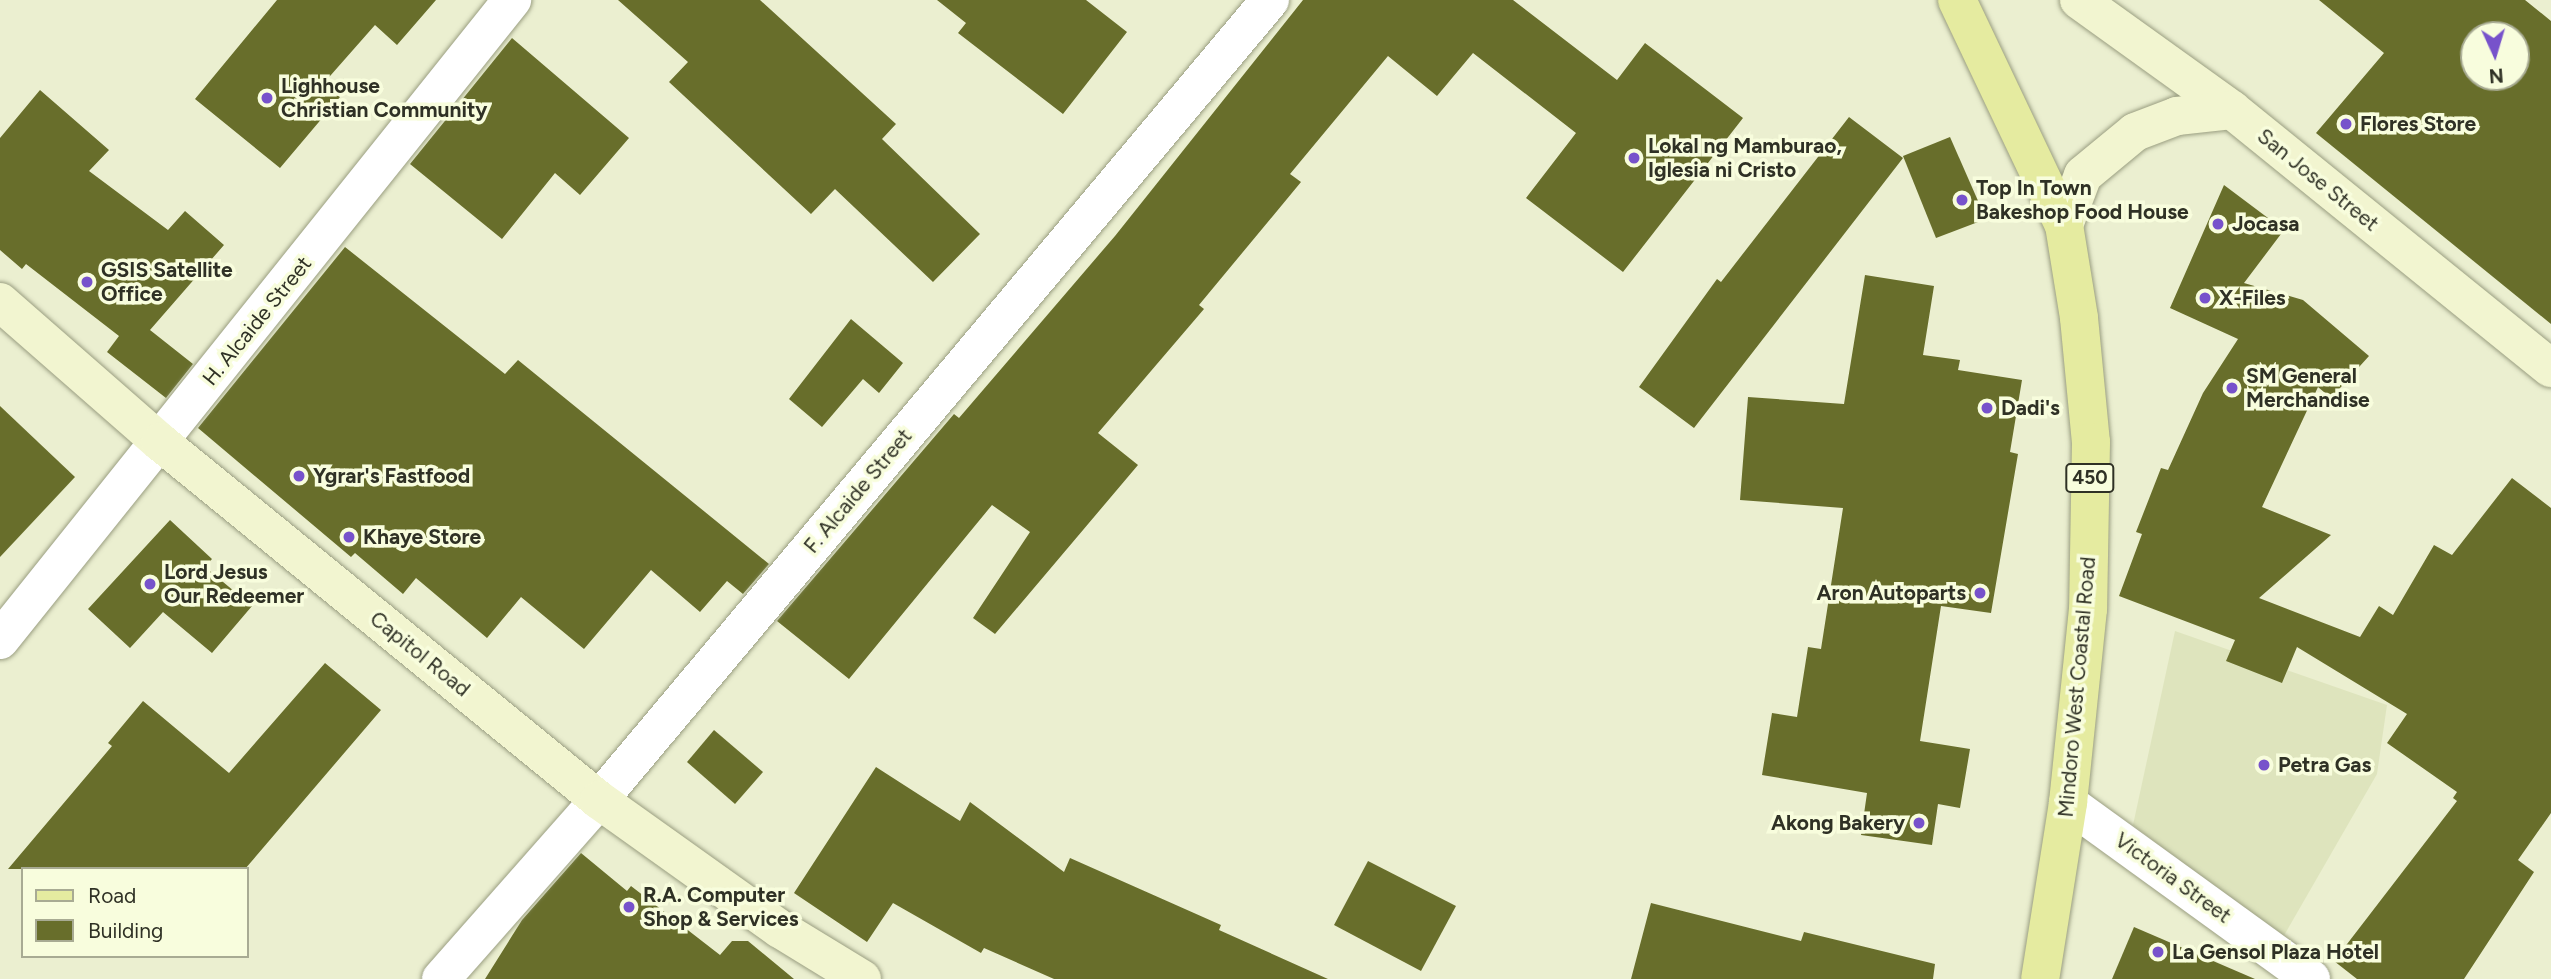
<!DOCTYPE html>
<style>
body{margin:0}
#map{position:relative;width:2551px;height:979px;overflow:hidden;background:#ebefd0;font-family:Figtree,sans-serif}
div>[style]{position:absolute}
.built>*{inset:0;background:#dee4bd}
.building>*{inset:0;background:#686e2b}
.roads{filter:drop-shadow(0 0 2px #9a9e81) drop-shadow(0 0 2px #9a9e81)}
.street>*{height:38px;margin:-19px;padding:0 19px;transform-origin:19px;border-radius:19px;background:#fff}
.secondary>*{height:38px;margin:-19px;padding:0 19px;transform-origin:19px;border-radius:19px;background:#f2f5d0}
.primary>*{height:38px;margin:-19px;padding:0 19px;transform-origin:19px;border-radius:19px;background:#e5eba0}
.dots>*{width:19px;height:19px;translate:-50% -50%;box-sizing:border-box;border:4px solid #f8fddd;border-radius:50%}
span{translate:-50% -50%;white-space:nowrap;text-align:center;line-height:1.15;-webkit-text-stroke:7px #f8fddd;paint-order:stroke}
.shield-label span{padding:2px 5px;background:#f8fddd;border:2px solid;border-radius:5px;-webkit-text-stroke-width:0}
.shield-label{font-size:19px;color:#2f3125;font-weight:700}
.poi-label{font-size:21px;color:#2f3125;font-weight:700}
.left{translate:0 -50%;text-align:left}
.right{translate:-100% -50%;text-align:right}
.street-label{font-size:21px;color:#2f3125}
.legend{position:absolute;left:21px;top:867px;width:228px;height:91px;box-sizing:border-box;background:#f8fddd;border:2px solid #a8ab93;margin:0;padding:9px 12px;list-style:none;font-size:21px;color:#2f3125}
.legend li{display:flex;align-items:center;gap:14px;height:35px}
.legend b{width:35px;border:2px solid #a8ab93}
.north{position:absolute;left:2460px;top:21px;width:70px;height:70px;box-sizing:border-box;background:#f8fddd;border:2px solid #a8ab93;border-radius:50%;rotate:176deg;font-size:19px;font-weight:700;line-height:28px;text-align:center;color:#2f3125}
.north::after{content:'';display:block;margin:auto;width:24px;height:32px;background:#7752cb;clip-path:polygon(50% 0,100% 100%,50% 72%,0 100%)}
</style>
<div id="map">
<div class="built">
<i style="clip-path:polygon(2175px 631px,2387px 705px,2377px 774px,2282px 939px,2133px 825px)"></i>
</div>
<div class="building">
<i style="clip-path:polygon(277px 0,436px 0,397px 45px,375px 25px,323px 84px,340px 97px,280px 168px,195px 99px)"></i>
<i style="clip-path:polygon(618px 0,760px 0,896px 124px,882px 139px,980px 234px,933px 282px,835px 189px,811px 214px,669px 82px,688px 62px)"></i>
<i style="clip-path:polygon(937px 0,1086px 0,1127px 32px,1063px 114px,958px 33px,966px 23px)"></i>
<i style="clip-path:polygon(1303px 0,1513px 0,1617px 80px,1645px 43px,1743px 118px,1623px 272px,1526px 198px,1576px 133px,1473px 53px,1437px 96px,1388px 56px,1290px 174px,1301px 182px,1199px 305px,1204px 309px,1098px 433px,1138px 465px,995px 634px,973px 618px,1030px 532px,992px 505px,849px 679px,777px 621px,954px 414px,959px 418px,1115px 236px)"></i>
<i style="clip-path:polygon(evenodd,2319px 0,2525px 0,2551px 21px,2551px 324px,2316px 133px,2384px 53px,2319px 0,2474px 35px,2516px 35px,2516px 77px,2474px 77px,2474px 35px)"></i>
<i style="clip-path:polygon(512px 38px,629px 138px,580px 195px,555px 173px,502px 239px,410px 164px)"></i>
<i style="clip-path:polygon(40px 90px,109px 150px,89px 171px,168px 230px,185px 211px,224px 245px,150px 330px,193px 364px,166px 398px,107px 352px,119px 336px,26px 264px,22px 269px,0 250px,0 138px)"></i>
<i style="clip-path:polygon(1849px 117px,1903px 158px,1694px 428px,1639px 387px,1717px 279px,1721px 282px)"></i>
<i style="clip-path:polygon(1950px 137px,1986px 219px,1936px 238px,1903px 156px)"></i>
<i style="clip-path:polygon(2224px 185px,2284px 230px,2244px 283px,2303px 300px,2369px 356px,2331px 398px,2318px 387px,2262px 507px,2331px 535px,2259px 598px,2360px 637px,2379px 606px,2393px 615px,2434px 545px,2452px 555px,2512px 478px,2551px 508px,2551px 813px,2518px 860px,2534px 872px,2464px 979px,2357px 979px,2334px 961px,2457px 801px,2453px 798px,2457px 792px,2387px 743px,2407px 714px,2297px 647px,2282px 683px,2226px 661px,2235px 640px,2119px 596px,2142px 534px,2136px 532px,2161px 468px,2168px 470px,2203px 393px,2238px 339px,2170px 308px)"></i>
<i style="clip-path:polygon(345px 247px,505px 374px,518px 360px,769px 564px,743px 594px,727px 581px,700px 612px,651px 570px,584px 649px,521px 597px,487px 638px,416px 578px,403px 594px,355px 553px,351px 557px,198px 428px)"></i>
<i style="clip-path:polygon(1865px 275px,1934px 286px,1923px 355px,1960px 360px,1958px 370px,2022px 380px,2010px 452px,2018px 454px,1991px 613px,1941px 606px,1920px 741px,1970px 749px,1960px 808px,1938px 804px,1932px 845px,1861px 835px,1867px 793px,1762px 775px,1772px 713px,1797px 717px,1808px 647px,1821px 649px,1843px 508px,1740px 500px,1748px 397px,1844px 404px)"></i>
<i style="clip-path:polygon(851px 319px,903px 363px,879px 393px,863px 379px,822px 427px,789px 399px)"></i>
<i style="clip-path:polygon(0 406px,75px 477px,0 557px)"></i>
<i style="clip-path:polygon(170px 520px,212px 559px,205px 567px,252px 606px,212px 653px,163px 612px,130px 648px,88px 609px)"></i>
<i style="clip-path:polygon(325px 663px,381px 710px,245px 869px,8px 869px,112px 746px,108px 743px,143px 701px,229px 773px)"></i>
<i style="clip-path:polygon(714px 730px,763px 772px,735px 804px,687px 762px)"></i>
<i style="clip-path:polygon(876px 767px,960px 821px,970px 802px,1064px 872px,1070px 858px,1221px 925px,1219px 930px,1328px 979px,1054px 979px,984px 948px,981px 953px,893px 903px,867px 942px,794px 893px)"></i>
<i style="clip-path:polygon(581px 853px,627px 891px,631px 886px,720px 955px,732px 941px,748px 941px,794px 979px,485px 979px,522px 920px)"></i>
<i style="clip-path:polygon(1368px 861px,1456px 906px,1421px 971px,1334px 925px)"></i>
<i style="clip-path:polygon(1651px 903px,1801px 941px,1804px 932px,1935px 964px,1933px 979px,1631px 979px)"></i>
<i style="clip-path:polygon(2134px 927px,2255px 979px,2112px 979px)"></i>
</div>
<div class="roads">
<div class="street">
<i style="left:0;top:640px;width:820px;rotate:-51.34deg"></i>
<i style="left:2068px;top:803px;width:300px;rotate:35.9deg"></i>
<i style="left:441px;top:979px;width:239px;rotate:-48.6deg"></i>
<i style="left:599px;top:800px;width:1044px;rotate:-50.01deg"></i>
</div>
<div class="secondary">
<i style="left:2079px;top:0;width:188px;rotate:35.7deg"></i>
<i style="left:2232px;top:110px;width:410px;rotate:39deg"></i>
<i style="left:2064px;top:225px;width:53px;rotate:-69.2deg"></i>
<i style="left:2083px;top:175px;width:67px;rotate:-39.6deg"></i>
<i style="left:2135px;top:132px;width:45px;rotate:-20.9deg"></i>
<i style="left:2177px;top:116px;width:55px;rotate:-6.2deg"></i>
<i style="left:0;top:302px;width:213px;rotate:41.2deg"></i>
<i style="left:160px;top:442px;width:566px;rotate:39.2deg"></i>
<i style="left:599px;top:800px;width:222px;rotate:35.5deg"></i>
<i style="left:780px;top:929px;width:96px;rotate:31.4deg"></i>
</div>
<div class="primary">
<i style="left:1957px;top:0;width:249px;rotate:64.6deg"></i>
<i style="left:2064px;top:225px;width:94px;rotate:80.8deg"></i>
<i style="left:2079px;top:318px;width:125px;rotate:84.5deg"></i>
<i style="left:2091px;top:442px;width:167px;rotate:91deg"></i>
<i style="left:2088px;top:609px;width:195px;rotate:95.9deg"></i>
<i style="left:2068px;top:803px;width:178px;rotate:99deg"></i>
</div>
</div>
<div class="dots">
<i style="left:267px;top:98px;background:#7752cb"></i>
<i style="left:2346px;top:124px;background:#7752cb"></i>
<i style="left:1634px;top:158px;background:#7752cb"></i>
<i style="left:1962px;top:200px;background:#7752cb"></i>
<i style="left:2218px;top:224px;background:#7752cb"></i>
<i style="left:87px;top:282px;background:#7752cb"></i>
<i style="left:2205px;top:298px;background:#7752cb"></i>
<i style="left:2232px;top:388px;background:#7752cb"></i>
<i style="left:1987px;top:408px;background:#7752cb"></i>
<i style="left:299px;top:476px;background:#7752cb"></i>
<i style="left:349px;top:537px;background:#7752cb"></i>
<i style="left:150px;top:584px;background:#7752cb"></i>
<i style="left:1980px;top:593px;background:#7752cb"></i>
<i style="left:2264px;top:765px;background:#7752cb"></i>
<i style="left:1919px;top:823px;background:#7752cb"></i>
<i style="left:629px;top:907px;background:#7752cb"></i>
<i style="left:2158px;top:952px;background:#7752cb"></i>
</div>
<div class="shield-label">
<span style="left:2090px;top:478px">450</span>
</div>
<div class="poi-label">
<span class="left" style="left:281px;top:98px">Lighhouse<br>Christian Community</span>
<span class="left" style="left:2360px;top:124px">Flores Store</span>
<span class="left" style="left:1648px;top:158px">Lokal ng Mamburao,<br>Iglesia ni Cristo</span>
<span class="left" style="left:1976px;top:200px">Top In Town<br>Bakeshop Food House</span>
<span class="left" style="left:2232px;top:224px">Jocasa</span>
<span class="left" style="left:101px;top:282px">GSIS Satellite<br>Office</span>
<span class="left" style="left:2219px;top:298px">X-Files</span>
<span class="left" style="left:2246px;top:388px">SM General<br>Merchandise</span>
<span class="left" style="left:2001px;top:408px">Dadi's</span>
<span class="left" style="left:313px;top:476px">Ygrar's Fastfood</span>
<span class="left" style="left:363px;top:537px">Khaye Store</span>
<span class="left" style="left:164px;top:584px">Lord Jesus<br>Our Redeemer</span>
<span class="right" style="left:1966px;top:593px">Aron Autoparts</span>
<span class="left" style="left:2278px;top:765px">Petra Gas</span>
<span class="right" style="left:1905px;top:823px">Akong Bakery</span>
<span class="left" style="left:643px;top:907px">R.A. Computer<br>Shop &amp; Services</span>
<span class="left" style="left:2172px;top:952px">La Gensol Plaza Hotel</span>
</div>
<div class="street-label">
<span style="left:2318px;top:180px;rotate:39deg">San Jose Street</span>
<span style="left:257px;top:321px;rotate:-51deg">H. Alcaide Street</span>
<span style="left:858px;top:491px;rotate:-50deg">F. Alcaide Street</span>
<span style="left:420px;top:654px;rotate:39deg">Capitol Road</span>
<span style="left:2077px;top:687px;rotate:-85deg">Mindoro West Coastal Road</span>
<span style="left:2173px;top:878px;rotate:36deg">Victoria Street</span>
</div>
<ul class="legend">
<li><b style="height:9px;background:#e5eba0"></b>Road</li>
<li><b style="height:19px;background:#686e2b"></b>Building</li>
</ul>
<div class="north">N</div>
</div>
